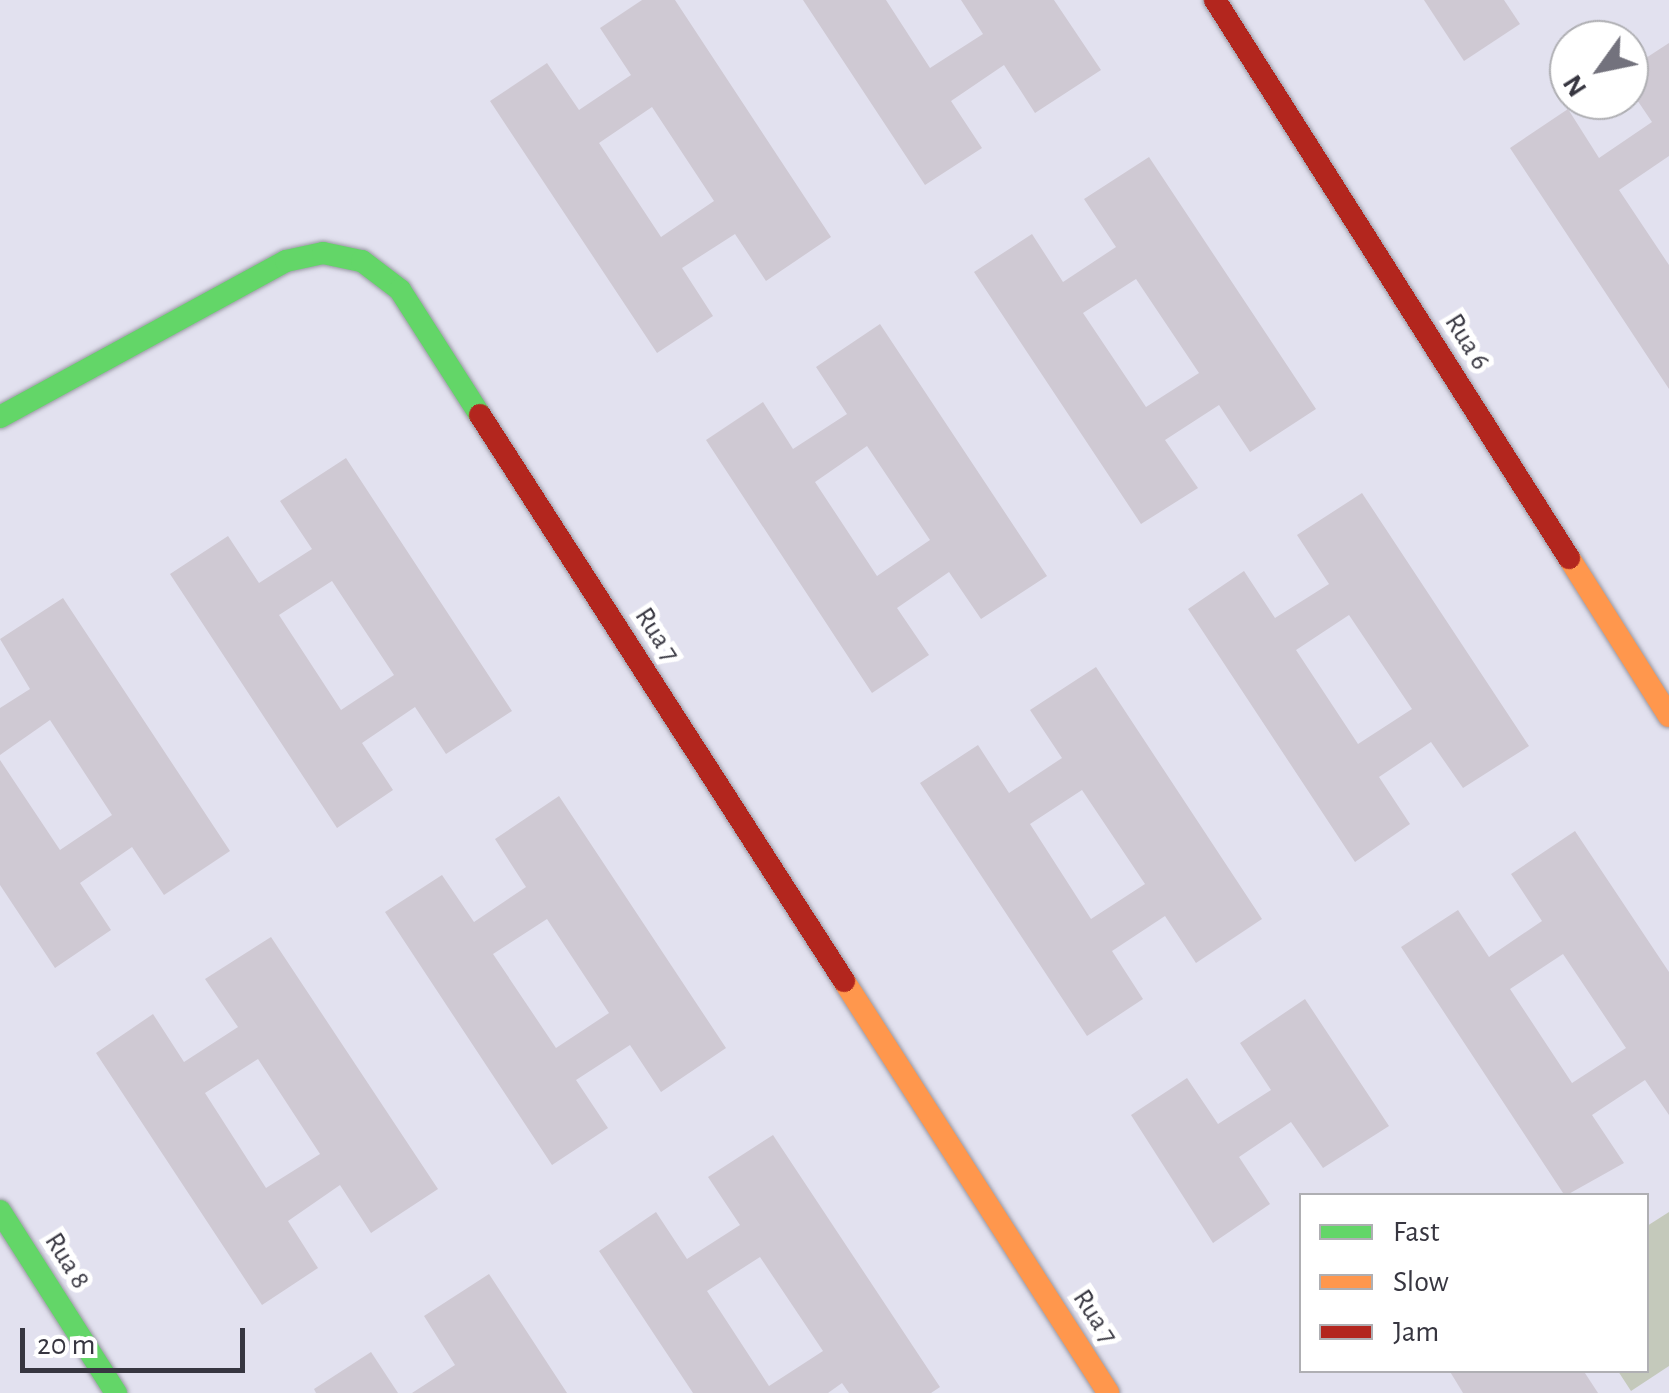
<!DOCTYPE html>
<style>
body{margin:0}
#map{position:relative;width:1669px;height:1393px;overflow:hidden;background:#e2e1ef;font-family:"Alegreya Sans",sans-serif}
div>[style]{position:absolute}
.green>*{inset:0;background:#c4c9bb}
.building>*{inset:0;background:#cfc9d3}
.roads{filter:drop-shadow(0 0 2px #9998a3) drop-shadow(0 0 2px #9998a3)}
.fast>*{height:22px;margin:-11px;padding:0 11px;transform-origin:11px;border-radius:11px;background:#63d668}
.slow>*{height:22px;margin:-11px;padding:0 11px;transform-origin:11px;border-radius:11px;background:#ff974d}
.jam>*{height:22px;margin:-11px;padding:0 11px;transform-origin:11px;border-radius:11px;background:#b3261e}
span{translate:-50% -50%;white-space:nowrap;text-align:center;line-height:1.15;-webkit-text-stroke:10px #fff;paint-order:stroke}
.street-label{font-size:28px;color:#373640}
.legend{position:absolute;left:1299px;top:1193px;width:350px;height:180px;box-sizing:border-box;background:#fff;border:2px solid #afafb3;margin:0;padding:12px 18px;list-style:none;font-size:30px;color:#373640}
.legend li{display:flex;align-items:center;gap:20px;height:50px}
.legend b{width:50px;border:2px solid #afafb3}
.north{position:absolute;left:1549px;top:20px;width:100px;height:100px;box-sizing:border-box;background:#fff;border:2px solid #afafb3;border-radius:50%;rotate:237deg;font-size:28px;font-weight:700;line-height:40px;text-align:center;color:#373640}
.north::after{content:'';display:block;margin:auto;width:35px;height:45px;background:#73727d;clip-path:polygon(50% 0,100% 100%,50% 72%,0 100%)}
.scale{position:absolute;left:20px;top:1328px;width:225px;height:45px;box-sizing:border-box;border:5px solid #373640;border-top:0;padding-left:12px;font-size:30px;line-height:35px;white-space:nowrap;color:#373640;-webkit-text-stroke:8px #fff;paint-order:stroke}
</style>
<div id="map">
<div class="green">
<i style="clip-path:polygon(1669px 1212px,1669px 1366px,1631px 1391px,1618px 1371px,1646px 1370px,1647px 1226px)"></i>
</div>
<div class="building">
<i style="clip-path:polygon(evenodd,642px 0,675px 0,831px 237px,766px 281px,735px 234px,682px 268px,713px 316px,657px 353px,490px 101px,547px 63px,579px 110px,631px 75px,600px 28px,642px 0,652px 107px,714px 201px,661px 237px,599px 143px,652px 107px)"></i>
<i style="clip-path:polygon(803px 0,886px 0,930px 68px,983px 34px,961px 0,1054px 0,1101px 70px,1035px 113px,1004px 65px,951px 101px,982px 148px,925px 185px)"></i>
<i style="clip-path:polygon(1424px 0,1504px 0,1520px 24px,1464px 61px)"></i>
<i style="clip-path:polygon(1669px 43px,1669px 156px,1619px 190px,1669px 265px,1669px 389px,1510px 148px,1568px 109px,1599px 158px,1652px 122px,1629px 88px,1629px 69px)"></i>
<i style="clip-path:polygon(evenodd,1149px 157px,1316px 409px,1250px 452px,1219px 405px,1165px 440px,1198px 488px,1141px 524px,974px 272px,1032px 234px,1063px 282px,1116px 247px,1084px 199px,1149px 157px,1136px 279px,1199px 373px,1146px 407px,1083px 313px,1136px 279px)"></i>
<i style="clip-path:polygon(evenodd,880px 324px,1047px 576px,981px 619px,949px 572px,897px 608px,929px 655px,872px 693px,706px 440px,763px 402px,793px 449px,847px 414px,816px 367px,880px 324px,867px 446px,930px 540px,877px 576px,815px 482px,867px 446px)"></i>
<i style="clip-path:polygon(evenodd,346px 458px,512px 711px,446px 754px,415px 707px,362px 743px,393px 790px,337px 828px,170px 574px,228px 536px,259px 583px,312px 549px,280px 501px,346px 458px,332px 581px,394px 675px,341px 710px,279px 615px,332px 581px)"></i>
<i style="clip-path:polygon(evenodd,1362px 493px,1529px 746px,1463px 788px,1431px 742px,1379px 777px,1410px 824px,1355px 862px,1188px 609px,1244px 571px,1275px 618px,1329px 584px,1297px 535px,1362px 493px,1349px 615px,1412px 709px,1358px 744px,1296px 650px,1349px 615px)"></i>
<i style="clip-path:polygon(63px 598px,230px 851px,164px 895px,132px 847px,80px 883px,111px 930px,55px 968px,0 885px,0 760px,60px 850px,112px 815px,50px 720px,0 755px,0 708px,30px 689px,0 639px)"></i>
<i style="clip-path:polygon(evenodd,1096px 667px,1262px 919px,1196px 963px,1165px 916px,1112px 951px,1143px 999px,1087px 1036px,920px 783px,978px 745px,1009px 793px,1062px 758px,1030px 710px,1096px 667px,1082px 790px,1145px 884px,1091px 919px,1030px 824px,1082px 790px)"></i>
<i style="clip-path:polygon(evenodd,559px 796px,726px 1048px,661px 1092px,630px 1045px,576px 1080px,608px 1128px,552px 1165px,385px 912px,442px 875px,474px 922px,526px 887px,495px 839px,559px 796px,547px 919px,609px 1013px,556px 1048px,493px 954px,547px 919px)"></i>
<i style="clip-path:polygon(evenodd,1575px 831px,1669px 972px,1669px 1115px,1645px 1080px,1592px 1115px,1624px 1163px,1565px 1196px,1401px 947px,1458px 910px,1489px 957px,1542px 921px,1511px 874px,1575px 831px,1563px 954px,1626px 1048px,1572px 1083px,1510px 989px,1563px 954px)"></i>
<i style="clip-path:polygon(evenodd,271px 937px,438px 1189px,371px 1233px,340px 1185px,288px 1221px,318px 1268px,262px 1305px,96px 1053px,153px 1014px,184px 1062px,238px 1027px,205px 979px,271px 937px,258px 1059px,320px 1154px,266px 1188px,205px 1093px,258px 1059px)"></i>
<i style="clip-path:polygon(1305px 999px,1389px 1126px,1323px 1168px,1291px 1122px,1239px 1157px,1270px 1204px,1213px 1243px,1131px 1115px,1187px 1078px,1218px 1124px,1271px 1090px,1240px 1043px)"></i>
<i style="clip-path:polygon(evenodd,773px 1135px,940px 1387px,931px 1393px,849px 1393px,842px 1383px,828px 1393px,693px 1393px,599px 1251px,656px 1212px,687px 1259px,740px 1225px,708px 1177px,773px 1135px,760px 1257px,823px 1351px,769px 1386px,707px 1291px,760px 1257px)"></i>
<i style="clip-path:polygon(489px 1274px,567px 1393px,412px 1393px,455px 1365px,424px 1316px)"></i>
<i style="clip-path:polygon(371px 1352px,398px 1393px,316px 1393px,314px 1389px)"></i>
<i style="clip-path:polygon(1449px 1370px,1583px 1370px,1598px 1393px,1463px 1393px)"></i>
</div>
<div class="roads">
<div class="fast">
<i style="left:0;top:417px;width:326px;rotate:-28.6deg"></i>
<i style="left:286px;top:261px;width:38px;rotate:-12deg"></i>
<i style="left:323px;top:253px;width:40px;rotate:12deg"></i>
<i style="left:362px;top:261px;width:48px;rotate:37.3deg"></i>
<i style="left:400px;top:290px;width:148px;rotate:57.4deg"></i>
<i style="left:0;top:1211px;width:216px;rotate:57.5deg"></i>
</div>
<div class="slow">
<i style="left:1569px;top:558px;width:187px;rotate:57.7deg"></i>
<i style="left:844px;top:981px;width:489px;rotate:57.3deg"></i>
</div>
<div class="jam">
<i style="left:1215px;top:0;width:661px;rotate:57.61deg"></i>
<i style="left:480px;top:415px;width:673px;rotate:57.25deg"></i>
</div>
</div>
<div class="street-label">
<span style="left:1467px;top:342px;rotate:58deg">Rua 6</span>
<span style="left:657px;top:635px;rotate:57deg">Rua 7</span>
<span style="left:67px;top:1261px;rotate:58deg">Rua 8</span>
<span style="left:1095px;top:1317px;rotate:57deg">Rua 7</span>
</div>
<ul class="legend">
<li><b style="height:12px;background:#63d668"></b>Fast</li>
<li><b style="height:12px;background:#ff974d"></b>Slow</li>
<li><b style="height:12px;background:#b3261e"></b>Jam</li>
</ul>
<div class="north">N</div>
<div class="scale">20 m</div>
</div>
